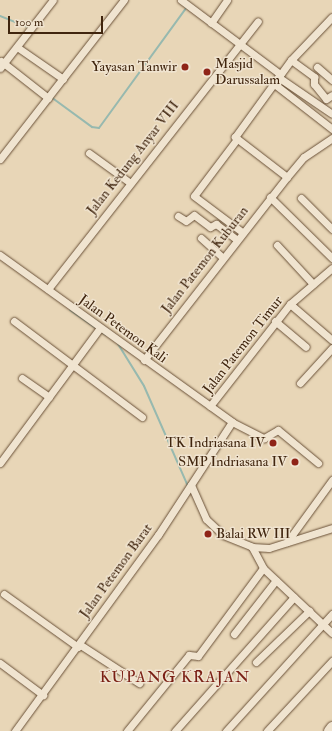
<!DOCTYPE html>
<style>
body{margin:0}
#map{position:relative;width:332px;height:731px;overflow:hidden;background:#e8d6b7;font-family:"IM FELL Double Pica",serif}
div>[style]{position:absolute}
.stream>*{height:2px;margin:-1px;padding:0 1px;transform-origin:1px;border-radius:1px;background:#97b9af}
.roads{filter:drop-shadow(0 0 1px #6a5138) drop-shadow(0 0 1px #6a5138)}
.minor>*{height:7px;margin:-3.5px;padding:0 3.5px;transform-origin:3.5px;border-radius:3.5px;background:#f0e4d0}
.secondary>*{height:10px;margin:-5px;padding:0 5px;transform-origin:5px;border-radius:5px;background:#f0e4d0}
.dots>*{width:11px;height:11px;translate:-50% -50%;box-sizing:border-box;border:2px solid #f0e4d0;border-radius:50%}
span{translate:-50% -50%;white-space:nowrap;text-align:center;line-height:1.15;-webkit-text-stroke:3px #f0e4d0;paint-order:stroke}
.poi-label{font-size:14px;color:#40250e}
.left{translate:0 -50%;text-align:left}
.right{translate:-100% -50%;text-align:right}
.street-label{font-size:14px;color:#40250e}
.quarter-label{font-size:16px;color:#7a1f14;letter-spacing:1px}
.scale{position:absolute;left:8px;top:16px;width:95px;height:18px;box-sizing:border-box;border:2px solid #40250e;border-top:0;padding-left:5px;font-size:12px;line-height:14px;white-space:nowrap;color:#40250e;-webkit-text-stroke:3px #f0e4d0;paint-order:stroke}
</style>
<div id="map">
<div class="stream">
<i style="left:0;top:16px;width:31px;rotate:22deg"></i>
<i style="left:51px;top:97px;width:51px;rotate:36.2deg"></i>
<i style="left:92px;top:127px;width:7px;rotate:8deg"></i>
<i style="left:99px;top:128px;width:150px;rotate:-54deg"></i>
<i style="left:70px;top:310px;width:44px;rotate:34.8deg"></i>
<i style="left:118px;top:344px;width:49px;rotate:58.2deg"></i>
<i style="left:144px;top:386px;width:109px;rotate:66.3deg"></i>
</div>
<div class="roads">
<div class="minor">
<i style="left:181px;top:0;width:124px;rotate:36.8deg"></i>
<i style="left:211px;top:23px;width:28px;rotate:-55deg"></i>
<i style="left:17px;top:47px;width:56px;rotate:34.8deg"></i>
<i style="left:291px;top:60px;width:29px;rotate:36deg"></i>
<i style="left:314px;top:77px;width:7px;rotate:90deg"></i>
<i style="left:314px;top:84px;width:19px;rotate:51deg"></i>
<i style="left:326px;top:99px;width:7px;rotate:-34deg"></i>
<i style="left:1px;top:61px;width:60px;rotate:38.2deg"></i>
<i style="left:317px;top:67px;width:20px;rotate:41deg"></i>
<i style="left:0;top:68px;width:86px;rotate:-52.1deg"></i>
<i style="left:278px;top:77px;width:65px;rotate:34.4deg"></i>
<i style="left:273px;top:83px;width:75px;rotate:37.9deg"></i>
<i style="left:237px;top:139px;width:71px;rotate:127deg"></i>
<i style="left:194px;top:196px;width:60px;rotate:36.9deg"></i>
<i style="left:89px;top:153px;width:49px;rotate:35.9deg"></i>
<i style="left:0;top:159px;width:202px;rotate:-52.1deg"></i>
<i style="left:287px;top:177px;width:66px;rotate:-142.4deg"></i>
<i style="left:235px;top:137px;width:95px;rotate:-54deg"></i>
<i style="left:291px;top:60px;width:59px;rotate:-46.4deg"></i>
<i style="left:270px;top:197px;width:87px;rotate:44.5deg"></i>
<i style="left:301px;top:198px;width:44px;rotate:45deg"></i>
<i style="left:178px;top:216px;width:9px;rotate:32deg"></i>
<i style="left:186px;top:221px;width:10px;rotate:-37deg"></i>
<i style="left:194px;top:215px;width:20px;rotate:37deg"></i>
<i style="left:210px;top:227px;width:7px;rotate:-27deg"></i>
<i style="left:216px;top:224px;width:25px;rotate:37deg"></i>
<i style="left:201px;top:238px;width:28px;rotate:42deg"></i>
<i style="left:277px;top:245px;width:53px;rotate:47.3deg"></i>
<i style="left:0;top:255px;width:286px;rotate:35.7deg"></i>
<i style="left:48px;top:289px;width:340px;rotate:-51.9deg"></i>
<i style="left:290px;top:304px;width:55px;rotate:40.6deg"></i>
<i style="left:14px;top:321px;width:160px;rotate:36.9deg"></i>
<i style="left:275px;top:321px;width:40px;rotate:40deg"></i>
<i style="left:144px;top:360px;width:232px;rotate:-52deg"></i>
<i style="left:287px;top:177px;width:26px;rotate:-50deg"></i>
<i style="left:304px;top:157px;width:34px;rotate:-34deg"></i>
<i style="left:22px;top:378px;width:33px;rotate:35deg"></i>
<i style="left:300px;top:383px;width:47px;rotate:-47.6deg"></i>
<i style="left:210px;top:406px;width:130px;rotate:-51.9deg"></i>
<i style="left:290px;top:304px;width:55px;rotate:-40.6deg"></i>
<i style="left:232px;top:422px;width:36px;rotate:27deg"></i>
<i style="left:264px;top:438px;width:16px;rotate:-30deg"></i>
<i style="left:278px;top:430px;width:52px;rotate:39.5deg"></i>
<i style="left:0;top:463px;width:168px;rotate:-53.5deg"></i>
<i style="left:191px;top:485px;width:37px;rotate:66deg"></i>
<i style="left:206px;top:519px;width:23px;rotate:43deg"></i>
<i style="left:223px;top:535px;width:31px;rotate:22deg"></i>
<i style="left:252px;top:547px;width:17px;rotate:3deg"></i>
<i style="left:269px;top:548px;width:66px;rotate:-17.6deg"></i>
<i style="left:287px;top:542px;width:77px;rotate:-54deg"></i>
<i style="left:252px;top:547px;width:24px;rotate:62deg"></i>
<i style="left:263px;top:568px;width:95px;rotate:43.3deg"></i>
<i style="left:4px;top:594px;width:91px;rotate:35.6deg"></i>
<i style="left:234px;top:634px;width:68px;rotate:-52.1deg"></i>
<i style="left:79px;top:644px;width:72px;rotate:33deg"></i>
<i style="left:256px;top:662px;width:74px;rotate:-43.9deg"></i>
<i style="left:0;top:663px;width:54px;rotate:36.7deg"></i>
<i style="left:15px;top:731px;width:243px;rotate:-53.9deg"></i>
<i style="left:158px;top:535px;width:135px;rotate:-56.8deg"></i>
<i style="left:127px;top:731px;width:98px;rotate:-50.8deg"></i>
<i style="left:189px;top:655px;width:9px;rotate:6deg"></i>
<i style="left:198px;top:656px;width:109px;rotate:-53.5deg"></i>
<i style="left:175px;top:731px;width:179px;rotate:-48.4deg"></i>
<i style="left:226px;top:731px;width:158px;rotate:-47.8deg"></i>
<i style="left:267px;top:731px;width:96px;rotate:-47.1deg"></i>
</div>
<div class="secondary">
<i style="left:329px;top:731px;width:5px;rotate:-53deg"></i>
</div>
</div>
<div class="dots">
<i style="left:185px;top:67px;background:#8f2418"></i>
<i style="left:207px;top:72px;background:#8f2418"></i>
<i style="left:273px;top:443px;background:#8f2418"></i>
<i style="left:295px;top:462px;background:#8f2418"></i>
<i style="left:208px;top:534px;background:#8f2418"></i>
</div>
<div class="poi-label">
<span class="left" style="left:215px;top:72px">Masjid<br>Darussalam</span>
<span class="right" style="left:177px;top:67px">Yayasan Tanwir</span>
<span class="right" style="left:265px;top:443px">TK Indriasana IV</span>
<span class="right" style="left:287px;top:462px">SMP Indriasana IV</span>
<span class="left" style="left:216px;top:534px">Balai RW III</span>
</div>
<div class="street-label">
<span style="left:133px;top:158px;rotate:-52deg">Jalan Kedung Anyar VIII</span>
<span style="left:205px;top:260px;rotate:-52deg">Jalan Patemon Kuburan</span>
<span style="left:123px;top:329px;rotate:36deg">Jalan Petemon Kali</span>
<span style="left:243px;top:345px;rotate:-52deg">Jalan Patemon Timur</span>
<span style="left:116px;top:571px;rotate:-54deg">Jalan Petemon Barat</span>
</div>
<div class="quarter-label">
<span style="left:175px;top:677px">KUPANG KRAJAN</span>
</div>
<div class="scale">100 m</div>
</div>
